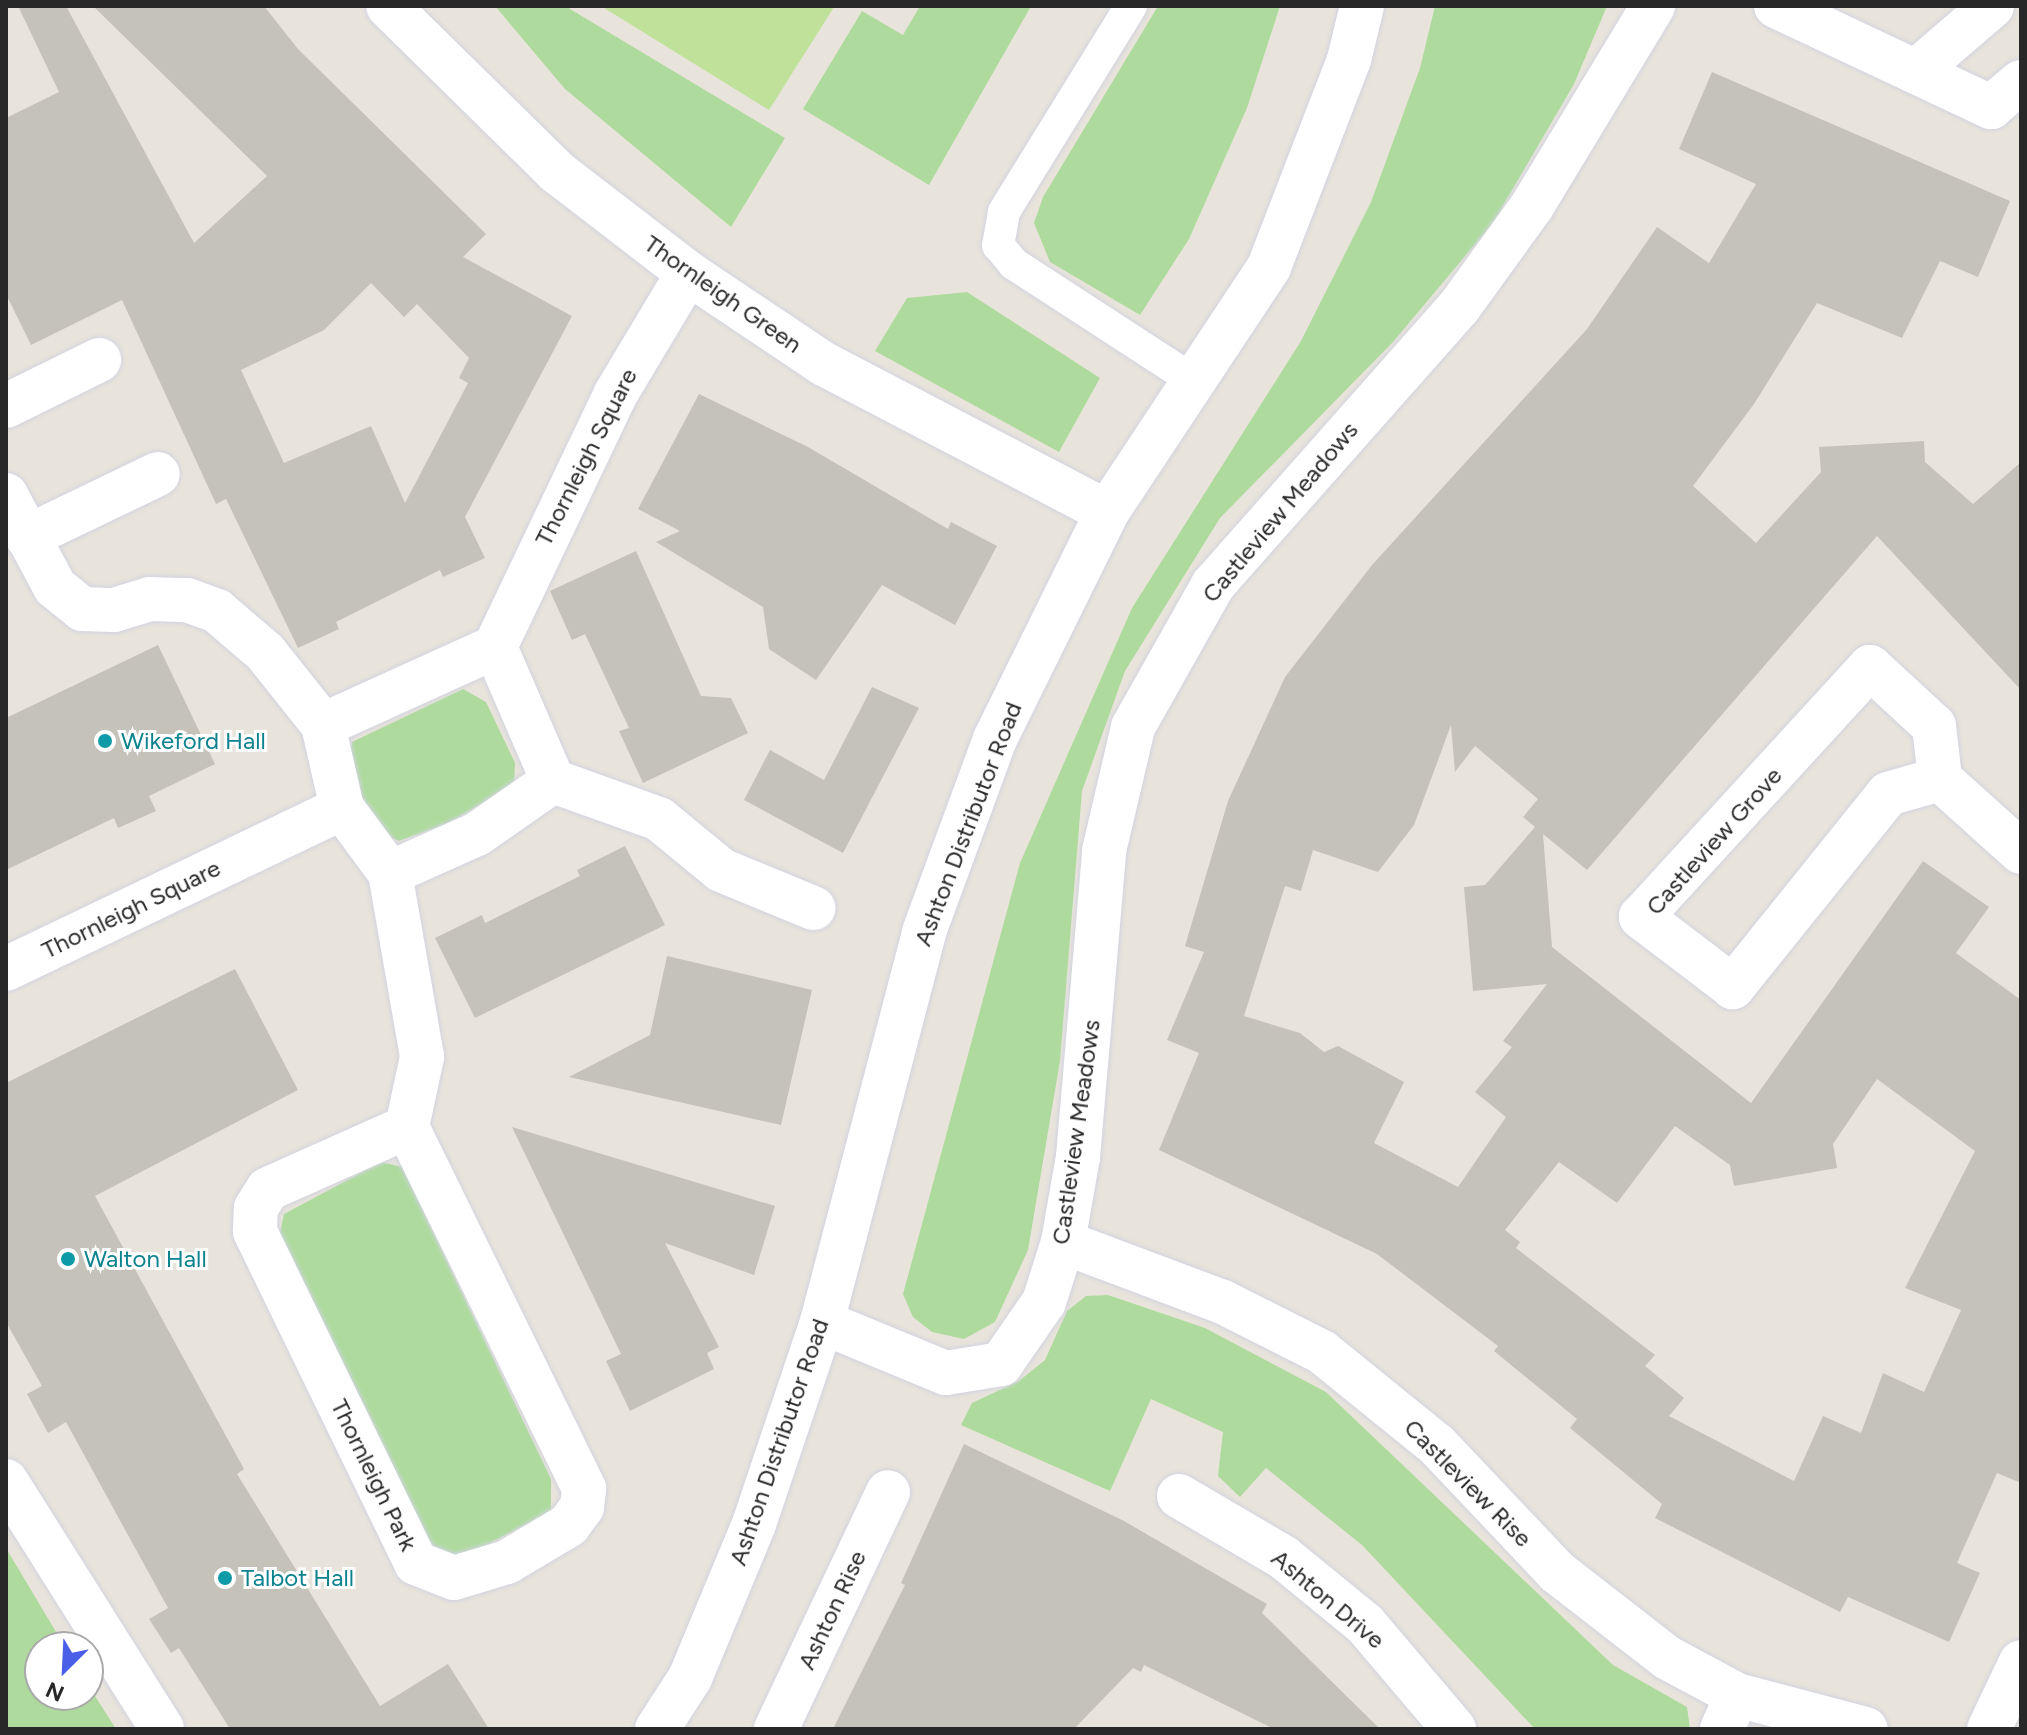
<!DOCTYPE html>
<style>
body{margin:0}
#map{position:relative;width:2027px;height:1735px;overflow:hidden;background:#e9e4db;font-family:Figtree,sans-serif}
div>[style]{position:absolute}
.green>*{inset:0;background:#aedb9d}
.pitch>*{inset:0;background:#bfe199}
.building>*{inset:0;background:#c5c2ba}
.roads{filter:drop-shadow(0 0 2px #d1d3e0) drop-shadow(0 0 2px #d1d3e0)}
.lane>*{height:32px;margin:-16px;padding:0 16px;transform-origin:16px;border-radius:16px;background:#fff}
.street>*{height:44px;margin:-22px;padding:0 22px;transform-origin:22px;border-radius:22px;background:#fff}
.dots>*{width:22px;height:22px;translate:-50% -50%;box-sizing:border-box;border:4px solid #fff;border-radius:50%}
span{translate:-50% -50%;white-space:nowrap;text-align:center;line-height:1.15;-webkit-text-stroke:6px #fff;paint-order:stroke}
.street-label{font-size:24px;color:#282828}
.culture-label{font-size:24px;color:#0d838f}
.left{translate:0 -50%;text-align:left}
.frame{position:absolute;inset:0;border:8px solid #282828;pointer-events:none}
.north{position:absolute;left:24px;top:1631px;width:80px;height:80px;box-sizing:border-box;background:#fff;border:2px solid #a9a9a9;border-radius:50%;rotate:204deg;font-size:22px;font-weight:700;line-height:32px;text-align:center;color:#282828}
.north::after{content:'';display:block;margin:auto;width:28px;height:36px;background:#4a5ee8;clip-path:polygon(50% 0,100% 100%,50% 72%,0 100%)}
</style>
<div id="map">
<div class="green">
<i style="clip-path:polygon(495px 6px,565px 6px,785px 138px,731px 227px,565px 89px)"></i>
<i style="clip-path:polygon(920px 6px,1030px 8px,929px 185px,803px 109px,862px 11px,903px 35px)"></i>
<i style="clip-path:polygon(1158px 6px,1280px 6px,1247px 108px,1189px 239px,1140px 315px,1050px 262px,1034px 223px,1043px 197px)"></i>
<i style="clip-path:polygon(1435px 6px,1607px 6px,1574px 84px,1493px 223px,1393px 342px,1220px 518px,1125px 671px,1082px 791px,1060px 1061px,1028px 1250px,995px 1322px,964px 1339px,932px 1332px,913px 1317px,903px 1294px,1020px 863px,1132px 608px,1301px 341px,1371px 202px,1420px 68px)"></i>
<i style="clip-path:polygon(967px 292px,1100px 378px,1059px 452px,875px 351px,907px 298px)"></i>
<i style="clip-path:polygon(463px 689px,486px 702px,515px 763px,514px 784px,450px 822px,399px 841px,381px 833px,348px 771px,352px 742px)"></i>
<i style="clip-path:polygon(381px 1162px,402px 1167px,551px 1479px,551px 1511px,456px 1561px,432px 1552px,278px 1242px,284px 1214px)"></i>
<i style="clip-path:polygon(1108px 1295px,1205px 1328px,1326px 1392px,1613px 1665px,1687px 1707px,1690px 1729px,1535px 1729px,1362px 1545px,1266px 1468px,1240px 1497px,1218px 1476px,1223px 1432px,1151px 1399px,1110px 1491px,961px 1425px,972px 1403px,1019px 1381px,1045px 1360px,1067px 1311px,1086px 1296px)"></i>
<i style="clip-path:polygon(6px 1548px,65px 1647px,40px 1647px,40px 1695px,88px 1695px,88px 1685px,116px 1729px,6px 1729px)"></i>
</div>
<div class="pitch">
<i style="clip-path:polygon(601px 6px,833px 6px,834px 7px,769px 110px)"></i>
</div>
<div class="building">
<i style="clip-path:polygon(evenodd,18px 6px,66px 6px,194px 243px,267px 176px,93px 6px,264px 6px,298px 49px,486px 234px,463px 257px,572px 316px,465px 517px,485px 558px,443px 577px,440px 570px,336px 622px,339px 629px,298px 648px,226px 499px,216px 504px,122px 300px,31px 345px,6px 294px,6px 118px,59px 92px,18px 6px,371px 283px,404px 317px,417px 304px,469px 358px,459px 378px,468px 383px,405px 503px,371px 426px,284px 463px,241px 370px,324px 330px,371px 283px)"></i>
<i style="clip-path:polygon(evenodd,1712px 72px,2010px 201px,1978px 277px,1940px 261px,1902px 338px,1817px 303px,1754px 404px,1693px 486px,1756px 543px,1821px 472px,1819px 447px,1924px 441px,1925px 462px,1973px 504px,2021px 462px,2021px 690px,1877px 536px,1587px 870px,1543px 834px,1552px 947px,1751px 1103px,1923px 861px,1989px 907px,1956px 953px,2021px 1000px,2021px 1483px,1997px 1473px,1957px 1563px,1980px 1573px,1949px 1642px,1848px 1597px,1840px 1612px,1655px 1518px,1662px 1504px,1570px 1428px,1577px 1419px,1494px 1351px,1498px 1346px,1377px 1254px,1159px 1150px,1199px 1053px,1167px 1040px,1204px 952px,1185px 946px,1228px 801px,1285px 677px,1372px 565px,1587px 329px,1657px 227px,1709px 263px,1756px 184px,1679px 149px,1712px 72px,1451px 725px,1455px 772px,1475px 746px,1538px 799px,1523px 817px,1535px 827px,1485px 885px,1464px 887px,1473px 991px,1547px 984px,1503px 1041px,1512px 1047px,1475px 1092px,1506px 1117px,1458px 1187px,1374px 1143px,1404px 1082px,1338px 1046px,1324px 1052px,1300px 1033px,1244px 1016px,1285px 886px,1301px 891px,1313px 850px,1378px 872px,1414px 825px,1451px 725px,1712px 72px,1877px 1079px,1975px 1151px,1905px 1288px,1961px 1310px,1924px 1392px,1883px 1373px,1861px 1433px,1823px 1416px,1794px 1481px,1669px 1416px,1684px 1398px,1645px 1366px,1655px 1355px,1516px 1248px,1520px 1242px,1505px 1230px,1559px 1162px,1617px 1203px,1675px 1126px,1730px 1165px,1734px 1186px,1837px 1168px,1833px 1144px,1877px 1079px)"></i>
<i style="clip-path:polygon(699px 394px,808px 447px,948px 529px,951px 522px,997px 546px,955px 625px,882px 585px,816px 680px,769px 649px,763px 607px,656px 542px,680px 531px,638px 509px)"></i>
<i style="clip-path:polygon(636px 551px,701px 696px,731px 698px,748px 733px,643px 783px,619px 731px,629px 728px,585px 634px,572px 640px,550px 591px)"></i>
<i style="clip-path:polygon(158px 645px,215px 764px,149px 796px,156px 811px,118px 828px,114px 818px,6px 870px,6px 718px)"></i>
<i style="clip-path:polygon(872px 687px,919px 708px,843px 853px,744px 800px,770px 750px,824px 780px)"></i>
<i style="clip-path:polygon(625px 846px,665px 925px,475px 1018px,435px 938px,482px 915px,485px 923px,580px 876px,577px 870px)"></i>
<i style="clip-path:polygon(667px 956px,812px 990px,781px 1125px,569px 1077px,650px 1035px)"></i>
<i style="clip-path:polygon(235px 969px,298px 1090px,95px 1196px,244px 1469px,237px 1474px,380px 1706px,448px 1664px,489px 1729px,230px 1729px,179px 1648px,171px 1653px,149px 1619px,168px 1608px,66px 1422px,48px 1433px,27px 1394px,42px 1386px,6px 1322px,6px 1083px)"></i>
<i style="clip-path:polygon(512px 1127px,775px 1206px,754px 1275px,665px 1243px,719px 1347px,707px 1353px,714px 1369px,630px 1411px,606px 1361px,621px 1354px)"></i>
<i style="clip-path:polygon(964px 1444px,1124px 1521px,1267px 1604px,1262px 1613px,1380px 1729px,1274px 1729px,1144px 1665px,1141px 1672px,1133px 1668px,1074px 1729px,833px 1729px,905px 1585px,901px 1583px)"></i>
</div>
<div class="roads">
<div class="lane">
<i style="left:1131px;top:6px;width:242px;rotate:121.7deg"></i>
<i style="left:1004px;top:212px;width:34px;rotate:100deg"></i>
<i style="left:998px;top:245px;width:25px;rotate:50deg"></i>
<i style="left:1014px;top:264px;width:215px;rotate:33deg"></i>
</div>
<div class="street">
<i style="left:388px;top:6px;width:237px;rotate:44.5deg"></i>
<i style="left:557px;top:172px;width:165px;rotate:37.6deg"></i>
<i style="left:688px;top:273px;width:164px;rotate:33.8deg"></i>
<i style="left:824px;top:364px;width:319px;rotate:27.6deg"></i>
<i style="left:1776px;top:6px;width:238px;rotate:25.2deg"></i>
<i style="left:1991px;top:107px;width:39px;rotate:-40deg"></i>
<i style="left:1920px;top:68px;width:95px;rotate:-40.7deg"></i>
<i style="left:6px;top:406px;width:104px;rotate:-26.3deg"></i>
<i style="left:6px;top:495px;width:104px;rotate:62deg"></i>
<i style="left:55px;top:587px;width:35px;rotate:39deg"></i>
<i style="left:82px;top:609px;width:32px;rotate:2deg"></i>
<i style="left:114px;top:610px;width:38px;rotate:-17deg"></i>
<i style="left:150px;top:599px;width:37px;rotate:2deg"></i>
<i style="left:187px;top:600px;width:32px;rotate:20deg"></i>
<i style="left:217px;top:611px;width:63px;rotate:40.5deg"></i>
<i style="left:265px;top:652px;width:93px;rotate:51.5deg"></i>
<i style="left:27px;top:537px;width:145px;rotate:-25.7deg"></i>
<i style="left:495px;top:647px;width:146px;rotate:66.6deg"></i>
<i style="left:553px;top:781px;width:93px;rotate:145.1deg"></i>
<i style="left:477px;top:834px;width:95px;rotate:155.9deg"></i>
<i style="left:390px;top:873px;width:81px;rotate:-126.4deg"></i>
<i style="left:342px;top:808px;width:85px;rotate:-102.9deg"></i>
<i style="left:323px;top:725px;width:189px;rotate:-24.4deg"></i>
<i style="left:495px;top:647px;width:279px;rotate:-64.5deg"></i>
<i style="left:615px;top:395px;width:142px;rotate:-59.1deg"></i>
<i style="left:1940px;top:779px;width:54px;rotate:163.9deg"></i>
<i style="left:1888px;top:794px;width:248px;rotate:128.8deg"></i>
<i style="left:1733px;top:987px;width:116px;rotate:-142.7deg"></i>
<i style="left:1641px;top:917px;width:339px;rotate:-47.5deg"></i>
<i style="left:1870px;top:667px;width:87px;rotate:42.7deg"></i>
<i style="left:1934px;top:726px;width:53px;rotate:83.5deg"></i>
<i style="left:1940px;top:779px;width:109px;rotate:42deg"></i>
<i style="left:553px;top:781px;width:113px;rotate:19.7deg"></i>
<i style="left:659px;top:819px;width:80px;rotate:39.4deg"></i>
<i style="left:721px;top:870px;width:100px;rotate:22.4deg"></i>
<i style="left:390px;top:873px;width:187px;rotate:80.1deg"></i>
<i style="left:422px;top:1057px;width:72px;rotate:102.1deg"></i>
<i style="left:407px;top:1127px;width:403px;rotate:63.9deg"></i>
<i style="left:584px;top:1489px;width:18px;rotate:96deg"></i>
<i style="left:582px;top:1507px;width:22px;rotate:126deg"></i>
<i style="left:569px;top:1525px;width:72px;rotate:149.2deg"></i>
<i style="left:507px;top:1562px;width:55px;rotate:163.2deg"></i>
<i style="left:454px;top:1578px;width:41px;rotate:-158.5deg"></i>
<i style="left:416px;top:1563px;width:369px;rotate:-115.9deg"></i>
<i style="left:255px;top:1231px;width:23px;rotate:-88deg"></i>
<i style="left:256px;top:1208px;width:22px;rotate:-58deg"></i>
<i style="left:268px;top:1189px;width:152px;rotate:-24deg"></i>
<i style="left:6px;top:969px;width:373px;rotate:-25.6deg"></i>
<i style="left:1063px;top:1242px;width:171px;rotate:20.6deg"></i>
<i style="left:1223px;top:1302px;width:111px;rotate:26.8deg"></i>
<i style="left:1322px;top:1352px;width:148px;rotate:39deg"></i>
<i style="left:1437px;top:1445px;width:175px;rotate:46.6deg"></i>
<i style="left:1557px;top:1572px;width:140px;rotate:37.8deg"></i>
<i style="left:1668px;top:1658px;width:78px;rotate:28.2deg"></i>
<i style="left:1737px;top:1695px;width:133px;rotate:14.8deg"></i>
<i style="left:822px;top:1322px;width:134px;rotate:22.4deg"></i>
<i style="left:946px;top:1373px;width:56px;rotate:-9.3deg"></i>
<i style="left:1001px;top:1364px;width:75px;rotate:-55.3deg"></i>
<i style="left:1044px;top:1302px;width:63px;rotate:-72.4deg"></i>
<i style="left:1063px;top:1242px;width:86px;rotate:-80deg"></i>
<i style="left:1078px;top:1157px;width:307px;rotate:-85.1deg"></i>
<i style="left:1104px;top:851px;width:127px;rotate:-76.8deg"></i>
<i style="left:1133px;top:727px;width:163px;rotate:-60.6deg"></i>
<i style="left:1213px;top:585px;width:371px;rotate:-48.5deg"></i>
<i style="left:1459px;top:307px;width:125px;rotate:-54.1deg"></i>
<i style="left:1532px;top:206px;width:234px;rotate:-58.8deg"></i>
<i style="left:6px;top:1481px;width:293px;rotate:57.8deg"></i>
<i style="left:1179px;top:1496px;width:121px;rotate:30.4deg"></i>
<i style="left:1283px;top:1557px;width:106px;rotate:39.3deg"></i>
<i style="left:1365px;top:1624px;width:138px;rotate:49.7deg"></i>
<i style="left:657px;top:1729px;width:61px;rotate:-57.1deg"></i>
<i style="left:690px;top:1678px;width:167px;rotate:-67.4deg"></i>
<i style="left:754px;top:1524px;width:213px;rotate:-71.4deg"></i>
<i style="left:822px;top:1322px;width:403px;rotate:-75.3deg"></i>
<i style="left:924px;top:932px;width:206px;rotate:-69.8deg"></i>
<i style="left:995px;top:739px;width:253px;rotate:-63.7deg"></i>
<i style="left:1107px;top:512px;width:294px;rotate:-56.5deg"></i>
<i style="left:1269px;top:267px;width:222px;rotate:-68.9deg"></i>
<i style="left:1349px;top:60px;width:56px;rotate:-76.5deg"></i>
<i style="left:776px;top:1729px;width:262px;rotate:-64.7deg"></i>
<i style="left:1722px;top:1729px;width:37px;rotate:-66deg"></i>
<i style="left:1989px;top:1729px;width:74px;rotate:-64.5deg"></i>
</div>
</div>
<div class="dots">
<i style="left:105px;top:741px;background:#0f9aa8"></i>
<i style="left:68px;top:1259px;background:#0f9aa8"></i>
<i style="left:225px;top:1578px;background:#0f9aa8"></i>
</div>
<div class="street-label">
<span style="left:723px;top:294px;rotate:35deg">Thornleigh Green</span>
<span style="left:586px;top:457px;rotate:-63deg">Thornleigh Square</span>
<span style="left:1280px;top:512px;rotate:-50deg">Castleview Meadows</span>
<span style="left:968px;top:824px;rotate:-69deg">Ashton Distributor Road</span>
<span style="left:1714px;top:841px;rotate:-48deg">Castleview Grove</span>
<span style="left:131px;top:909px;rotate:-26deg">Thornleigh Square</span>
<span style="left:1076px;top:1132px;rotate:-82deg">Castleview Meadows</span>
<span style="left:779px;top:1442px;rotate:-71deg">Ashton Distributor Road</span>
<span style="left:374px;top:1475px;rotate:64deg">Thornleigh Park</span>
<span style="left:1468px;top:1483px;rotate:45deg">Castleview Rise</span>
<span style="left:1328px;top:1599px;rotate:40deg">Ashton Drive</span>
<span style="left:832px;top:1610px;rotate:-65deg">Ashton Rise</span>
</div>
<div class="culture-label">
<span class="left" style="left:121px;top:741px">Wikeford Hall</span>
<span class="left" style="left:84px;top:1259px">Walton Hall</span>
<span class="left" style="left:241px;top:1578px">Talbot Hall</span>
</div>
<div class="frame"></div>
<div class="north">N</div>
</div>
